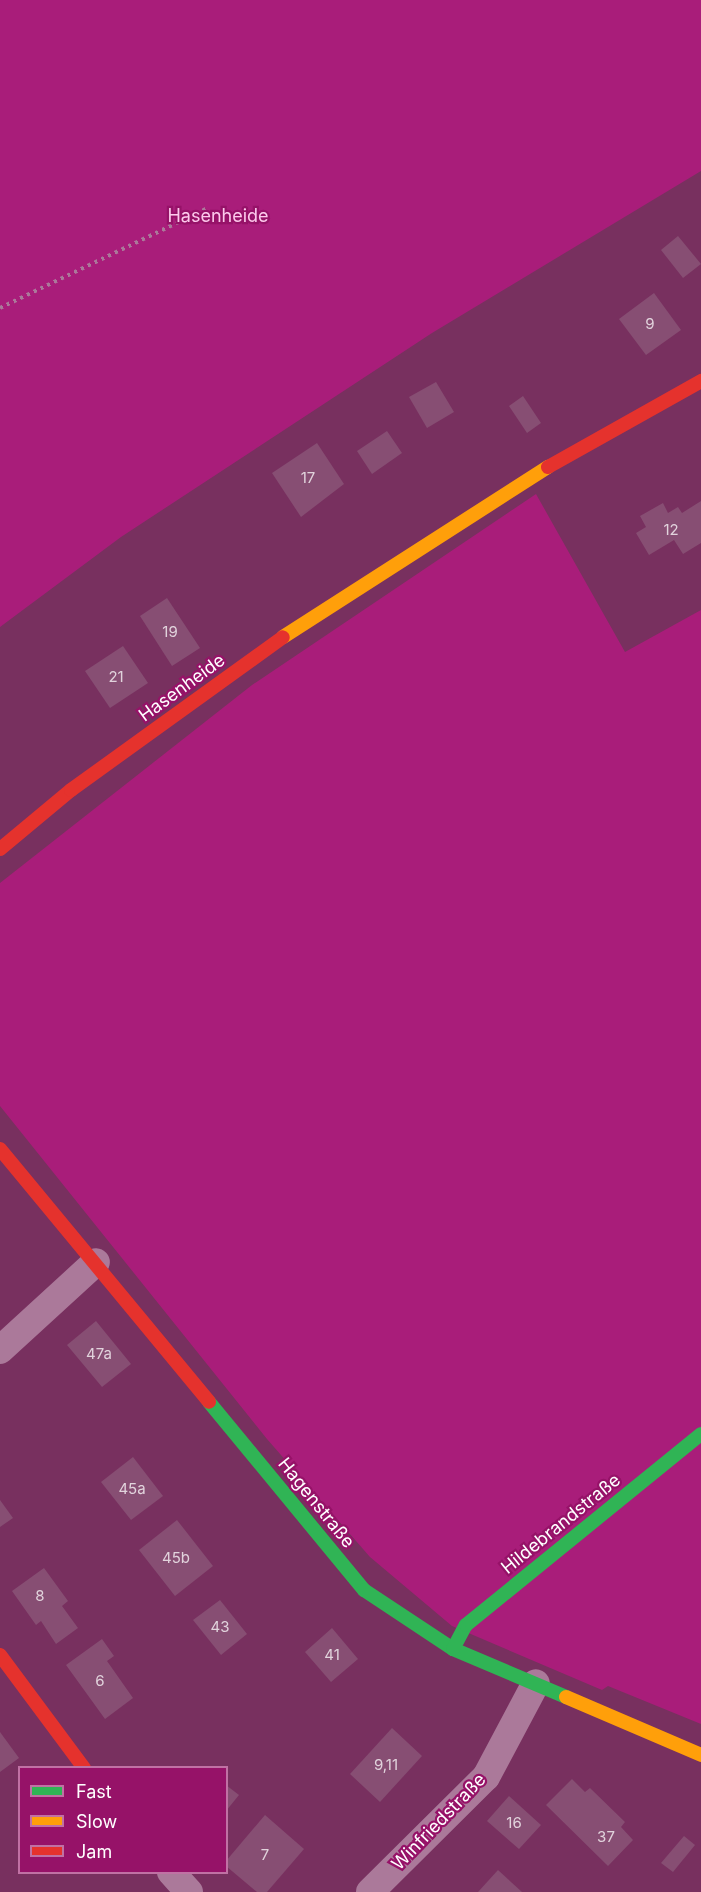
<!DOCTYPE html>
<meta charset="utf-8">
<style>
body{margin:0}
#map{position:relative;width:701px;height:1892px;overflow:hidden;background:#78305f;font-family:Inter,sans-serif}
div>[style]{position:absolute}
.green>*{inset:0;background:#a91d7a}
.building>*{inset:0;background:#874e73}
.path>*{height:4px;margin-top:-2px;transform-origin:0;background:repeating-linear-gradient(90deg,#ab799a 0 3px,transparent 0 7.5px)}
.street>*{height:28px;margin:-14px;padding:0 14px;transform-origin:14px;border-radius:14px;background:#ab799a}
.fast>*{height:14px;margin:-7px;padding:0 7px;transform-origin:7px;border-radius:7px;background:#30b455}
.slow>*{height:14px;margin:-7px;padding:0 7px;transform-origin:7px;border-radius:7px;background:#ff9f0a}
.jam>*{height:14px;margin:-7px;padding:0 7px;transform-origin:7px;border-radius:7px;background:#e5322d}
span{translate:-50% -50%;white-space:nowrap;text-align:center;line-height:1.15;-webkit-text-stroke:4.5px #961268;paint-order:stroke}
.number-label{font-size:15px;color:#e1d3dc}
.number-label span{-webkit-text-stroke-width:0}
.park-label{font-size:18px;color:#fdcaec}
.street-label{font-size:18px;color:#fff}
.legend{position:absolute;left:18px;top:1766px;width:210px;height:108px;box-sizing:border-box;background:#961268;border:2px solid #c071a4;margin:0;padding:8px 10px;list-style:none;font-size:18px;color:#fff}
.legend li{display:flex;align-items:center;gap:12px;height:30px}
.legend b{width:30px;border:2px solid #c071a4}
</style>
<div id="map">
<div class="green">
<i style="clip-path:polygon(0 0,701px 0,701px 171px,432px 333px,121px 537px,0 627px)"></i>
<i style="clip-path:polygon(536px 494px,625px 652px,701px 610px,701px 1724px,608px 1686px,602px 1690px,452px 1626px,370px 1557px,267px 1439px,0 1106px,0 883px,252px 685px)"></i>
</div>
<div class="building">
<i style="clip-path:polygon(678px 236px,701px 264px,683px 278px,661px 250px)"></i>
<i style="clip-path:polygon(654px 293px,681px 330px,646px 355px,619px 319px)"></i>
<i style="clip-path:polygon(436px 382px,454px 412px,427px 428px,409px 397px)"></i>
<i style="clip-path:polygon(523px 396px,541px 423px,527px 433px,509px 406px)"></i>
<i style="clip-path:polygon(387px 431px,402px 453px,372px 474px,357px 451px)"></i>
<i style="clip-path:polygon(317px 443px,344px 484px,301px 517px,272px 473px)"></i>
<i style="clip-path:polygon(701px 501px,701px 543px,683px 554px,674px 540px,649px 555px,636px 533px,646px 527px,640px 516px,663px 503px,668px 513px,678px 507px,682px 513px)"></i>
<i style="clip-path:polygon(167px 598px,200px 648px,172px 666px,140px 616px)"></i>
<i style="clip-path:polygon(123px 646px,148px 683px,110px 708px,85px 671px)"></i>
<i style="clip-path:polygon(96px 1321px,131px 1364px,102px 1387px,67px 1345px)"></i>
<i style="clip-path:polygon(133px 1457px,163px 1496px,131px 1520px,101px 1482px)"></i>
<i style="clip-path:polygon(0 1500px,13px 1518px,0 1527px)"></i>
<i style="clip-path:polygon(177px 1520px,213px 1566px,175px 1596px,139px 1550px)"></i>
<i style="clip-path:polygon(44px 1568px,68px 1601px,62px 1606px,78px 1628px,56px 1644px,41px 1621px,36px 1625px,12px 1591px)"></i>
<i style="clip-path:polygon(220px 1600px,247px 1634px,221px 1655px,193px 1620px)"></i>
<i style="clip-path:polygon(332px 1628px,358px 1659px,331px 1682px,305px 1652px)"></i>
<i style="clip-path:polygon(102px 1639px,114px 1656px,107px 1661px,133px 1698px,105px 1719px,66px 1665px)"></i>
<i style="clip-path:polygon(392px 1728px,422px 1756px,380px 1802px,350px 1774px)"></i>
<i style="clip-path:polygon(0 1732px,19px 1758px,0 1772px)"></i>
<i style="clip-path:polygon(572px 1779px,585px 1792px,590px 1788px,625px 1822px,621px 1827px,633px 1840px,608px 1866px,546px 1805px)"></i>
<i style="clip-path:polygon(226px 1785px,239px 1795px,226px 1811px)"></i>
<i style="clip-path:polygon(509px 1796px,541px 1825px,519px 1849px,487px 1821px)"></i>
<i style="clip-path:polygon(265px 1815px,304px 1849px,267px 1892px,257px 1892px,226px 1866px,226px 1861px)"></i>
<i style="clip-path:polygon(684px 1836px,695px 1845px,673px 1872px,661px 1863px)"></i>
<i style="clip-path:polygon(498px 1870px,522px 1892px,478px 1892px)"></i>
</div>
<div class="path">
<i style="left:0;top:308px;width:231px;rotate:-25.7deg"></i>
</div>
<div class="street">
<i style="left:0;top:1350px;width:130px;rotate:-42.5deg"></i>
<i style="left:171px;top:1872px;width:27px;rotate:48deg"></i>
<i style="left:370px;top:1892px;width:163px;rotate:-44.8deg"></i>
<i style="left:486px;top:1777px;width:106px;rotate:-62deg"></i>
</div>
<div class="fast">
<i style="left:209px;top:1402px;width:244px;rotate:50.5deg"></i>
<i style="left:364px;top:1590px;width:107px;rotate:33.5deg"></i>
<i style="left:453px;top:1649px;width:123px;rotate:23deg"></i>
<i style="left:453px;top:1649px;width:27px;rotate:-62deg"></i>
<i style="left:466px;top:1625px;width:303px;rotate:-39.1deg"></i>
</div>
<div class="slow">
<i style="left:283px;top:637px;width:315px;rotate:-32.7deg"></i>
<i style="left:566px;top:1697px;width:147px;rotate:23.2deg"></i>
</div>
<div class="jam">
<i style="left:548px;top:467px;width:176px;rotate:-29.3deg"></i>
<i style="left:0;top:849px;width:92px;rotate:-39.7deg"></i>
<i style="left:71px;top:790px;width:261px;rotate:-35.8deg"></i>
<i style="left:0;top:1149px;width:328px;rotate:50.4deg"></i>
<i style="left:0;top:1655px;width:141px;rotate:53.4deg"></i>
</div>
<div class="number-label">
<span style="left:650px;top:324px">9</span>
<span style="left:308px;top:478px">17</span>
<span style="left:671px;top:530px">12</span>
<span style="left:170px;top:632px">19</span>
<span style="left:116px;top:677px">21</span>
<span style="left:99px;top:1354px">47a</span>
<span style="left:132px;top:1489px">45a</span>
<span style="left:176px;top:1558px">45b</span>
<span style="left:40px;top:1596px">8</span>
<span style="left:220px;top:1627px">43</span>
<span style="left:332px;top:1655px">41</span>
<span style="left:100px;top:1681px">6</span>
<span style="left:386px;top:1765px">9,11</span>
<span style="left:514px;top:1823px">16</span>
<span style="left:606px;top:1837px">37</span>
<span style="left:265px;top:1855px">7</span>
</div>
<div class="park-label">
<span style="left:218px;top:216px">Hasenheide</span>
</div>
<div class="street-label">
<span style="left:182px;top:688px;rotate:-36deg">Hasenheide</span>
<span style="left:316px;top:1503px;rotate:51deg">Hagenstraße</span>
<span style="left:561px;top:1524px;rotate:-39deg">Hildebrandstraße</span>
<span style="left:439px;top:1822px;rotate:-46deg">Winfriedstraße</span>
</div>
<ul class="legend">
<li><b style="height:8px;background:#30b455"></b>Fast</li>
<li><b style="height:8px;background:#ff9f0a"></b>Slow</li>
<li><b style="height:8px;background:#e5322d"></b>Jam</li>
</ul>
</div>
